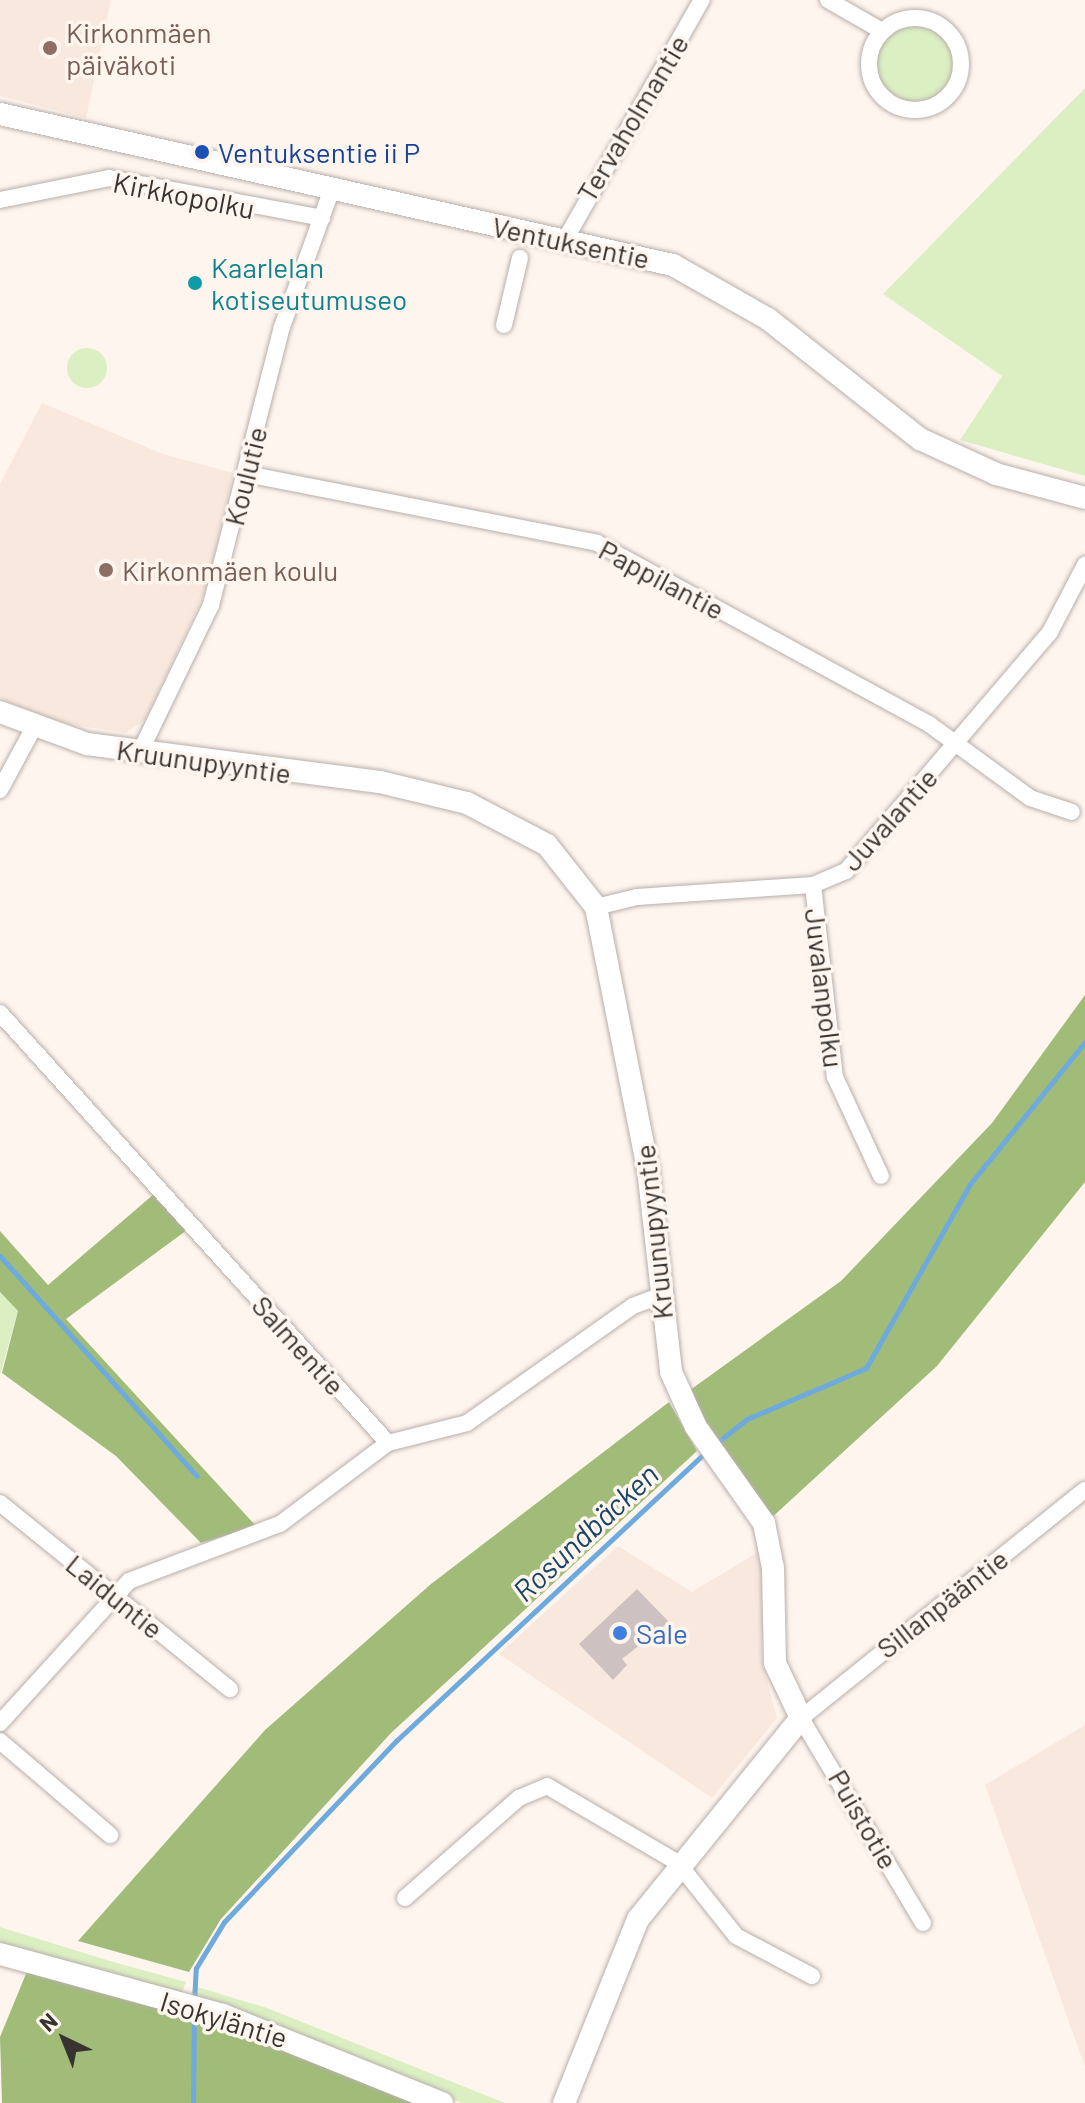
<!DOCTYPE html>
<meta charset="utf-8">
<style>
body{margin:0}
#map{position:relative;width:1085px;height:2103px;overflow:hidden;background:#fff5ef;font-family:Barlow,sans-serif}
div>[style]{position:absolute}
.built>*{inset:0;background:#f9e8de}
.green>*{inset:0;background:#dcefc3}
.round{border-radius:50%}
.forest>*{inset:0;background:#a0bc78}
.stream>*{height:5px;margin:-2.5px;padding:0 2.5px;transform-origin:2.5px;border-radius:2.5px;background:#6eaadd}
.building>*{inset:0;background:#cec2c1}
.roads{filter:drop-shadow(0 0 2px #b8afaa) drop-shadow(0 0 2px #b8afaa)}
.street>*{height:16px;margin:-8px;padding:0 8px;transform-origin:8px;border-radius:8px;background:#fff}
.street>.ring{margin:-8px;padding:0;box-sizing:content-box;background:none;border:16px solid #fff;border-radius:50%}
.secondary>*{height:22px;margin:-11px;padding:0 11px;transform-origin:11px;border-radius:11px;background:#fff}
.dots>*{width:22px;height:22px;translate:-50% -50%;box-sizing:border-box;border:4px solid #fff5ef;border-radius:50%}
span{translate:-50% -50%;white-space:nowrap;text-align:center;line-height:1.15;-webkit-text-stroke:7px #fff5ef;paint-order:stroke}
.education-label{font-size:28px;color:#785e54}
.left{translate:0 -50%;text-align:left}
.street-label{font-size:28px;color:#363331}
.transit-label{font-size:28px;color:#164399}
.culture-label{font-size:28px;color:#0d838f}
.shop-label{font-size:28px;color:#366cbe}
.water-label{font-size:30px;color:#184567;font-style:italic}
.north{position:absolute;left:24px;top:1999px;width:80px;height:80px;-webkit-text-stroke:6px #fff5ef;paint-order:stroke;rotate:317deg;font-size:22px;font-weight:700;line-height:32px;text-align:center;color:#363331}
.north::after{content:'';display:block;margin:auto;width:28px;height:36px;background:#363331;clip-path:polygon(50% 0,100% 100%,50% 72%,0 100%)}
</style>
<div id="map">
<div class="built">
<i style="clip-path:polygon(0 0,111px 0,86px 118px,0 96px)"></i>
<i style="clip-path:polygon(42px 403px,163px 454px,233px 473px,206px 590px,145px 720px,126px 733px,56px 722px,0 698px,0 484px)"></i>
<i style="clip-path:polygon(618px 1546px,692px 1592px,760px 1551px,766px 1575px,761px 1658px,777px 1718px,712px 1798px,499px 1654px)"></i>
<i style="clip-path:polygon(1085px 1725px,1085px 2067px,985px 1785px)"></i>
</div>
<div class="green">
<i class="round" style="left:876px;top:25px;width:78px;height:78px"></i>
<i style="clip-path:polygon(1085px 88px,1085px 476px,960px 440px,1002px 376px,883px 294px)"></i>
<i class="round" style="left:67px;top:348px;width:40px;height:40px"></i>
<i style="clip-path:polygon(0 1292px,18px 1311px,0 1375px)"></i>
<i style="clip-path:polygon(0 1927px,110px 1961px,186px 1982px,179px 1998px,0 1947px)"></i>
<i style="clip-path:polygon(194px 1986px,267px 2008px,505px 2103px,462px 2103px,321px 2042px,188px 2002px)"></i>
</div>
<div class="forest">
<i style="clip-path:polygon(1085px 995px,1085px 1182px,937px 1366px,769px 1520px,686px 1393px,841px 1281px,992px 1123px)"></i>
<i style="clip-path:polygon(154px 1194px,187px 1230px,66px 1319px,256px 1526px,201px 1543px,116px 1456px,2px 1373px,18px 1311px,0 1292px,0 1231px,48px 1285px)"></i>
<i style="clip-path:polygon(669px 1402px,697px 1451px,391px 1733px,221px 1919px,189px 1972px,78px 1941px,265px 1730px,431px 1584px)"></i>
<i style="clip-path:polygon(28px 1969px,198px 2017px,418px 2103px,2px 2103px,0 2037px)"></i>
</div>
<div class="stream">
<i style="left:0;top:1256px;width:295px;rotate:48.2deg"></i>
<i style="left:714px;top:1445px;width:42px;rotate:-38.2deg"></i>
<i style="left:747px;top:1419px;width:129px;rotate:-23.2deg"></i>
<i style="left:866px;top:1368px;width:211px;rotate:-60.5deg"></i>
<i style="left:970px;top:1184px;width:183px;rotate:-51deg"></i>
<i style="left:194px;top:2002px;width:34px;rotate:-87deg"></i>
<i style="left:196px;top:1968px;width:54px;rotate:-58.7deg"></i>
<i style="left:224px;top:1922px;width:251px;rotate:-46.5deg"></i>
<i style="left:397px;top:1740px;width:422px;rotate:-43deg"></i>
<i style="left:193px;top:2103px;width:91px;rotate:-89.4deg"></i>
</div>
<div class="building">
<i style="clip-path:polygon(637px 1589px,669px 1622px,622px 1659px,627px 1665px,613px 1680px,579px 1644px)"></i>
</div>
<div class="roads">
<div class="street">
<i style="left:828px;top:0;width:62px;rotate:29.9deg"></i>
<i class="ring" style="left:869px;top:18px;width:76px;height:76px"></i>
<i style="left:0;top:200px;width:111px;rotate:-11.4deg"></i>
<i style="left:109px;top:178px;width:217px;rotate:10.6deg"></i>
<i style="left:566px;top:238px;width:274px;rotate:-60.3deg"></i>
<i style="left:504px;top:325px;width:69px;rotate:-76.6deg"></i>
<i style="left:246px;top:474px;width:358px;rotate:11.1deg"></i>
<i style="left:597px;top:543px;width:378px;rotate:28.6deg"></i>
<i style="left:929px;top:724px;width:125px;rotate:36.2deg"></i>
<i style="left:1030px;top:798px;width:44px;rotate:18.4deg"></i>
<i style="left:140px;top:752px;width:163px;rotate:-64.2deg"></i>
<i style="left:211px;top:605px;width:287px;rotate:-75.7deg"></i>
<i style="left:282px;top:327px;width:144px;rotate:-70.1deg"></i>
<i style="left:0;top:790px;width:69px;rotate:-61.6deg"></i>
<i style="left:813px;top:885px;width:193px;rotate:83.5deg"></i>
<i style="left:835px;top:1077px;width:109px;rotate:65.1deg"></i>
<i style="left:596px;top:907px;width:42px;rotate:-13.7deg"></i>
<i style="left:637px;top:897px;width:176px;rotate:-3.9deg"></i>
<i style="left:813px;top:885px;width:36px;rotate:-23deg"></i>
<i style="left:846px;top:871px;width:314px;rotate:-49.5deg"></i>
<i style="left:1050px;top:632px;width:76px;rotate:-62.4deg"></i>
<i style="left:0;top:1013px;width:579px;rotate:47.94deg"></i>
<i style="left:388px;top:1443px;width:81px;rotate:-14.2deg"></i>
<i style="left:467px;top:1423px;width:203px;rotate:-35.2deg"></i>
<i style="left:633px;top:1306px;width:30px;rotate:-21deg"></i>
<i style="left:0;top:1503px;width:296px;rotate:39deg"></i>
<i style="left:0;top:1723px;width:192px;rotate:-47.7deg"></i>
<i style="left:129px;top:1581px;width:161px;rotate:-20.7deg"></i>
<i style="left:280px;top:1524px;width:135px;rotate:-36.9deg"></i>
<i style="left:0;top:1741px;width:145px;rotate:40.5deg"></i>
<i style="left:405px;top:1898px;width:152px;rotate:-41.3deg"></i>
<i style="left:519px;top:1798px;width:30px;rotate:-23deg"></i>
<i style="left:547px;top:1786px;width:152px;rotate:30.4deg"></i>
<i style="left:678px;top:1863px;width:93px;rotate:51.5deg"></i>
<i style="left:736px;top:1936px;width:86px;rotate:27.8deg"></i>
<i style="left:923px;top:1923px;width:239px;rotate:-120.8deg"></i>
<i style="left:801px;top:1718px;width:364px;rotate:-38.8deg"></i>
</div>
<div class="secondary">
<i style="left:0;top:114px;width:690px;rotate:12.65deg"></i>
<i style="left:673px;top:265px;width:109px;rotate:29.6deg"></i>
<i style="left:768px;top:319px;width:194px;rotate:38.3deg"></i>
<i style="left:920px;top:439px;width:84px;rotate:24.7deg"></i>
<i style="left:996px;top:474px;width:92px;rotate:15.1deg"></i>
<i style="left:0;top:712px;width:93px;rotate:20.2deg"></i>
<i style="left:87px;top:744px;width:295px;rotate:7.4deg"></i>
<i style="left:380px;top:782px;width:89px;rotate:13.6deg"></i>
<i style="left:467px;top:803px;width:90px;rotate:27.7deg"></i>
<i style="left:547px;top:845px;width:79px;rotate:51.7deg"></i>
<i style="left:596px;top:907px;width:267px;rotate:78.8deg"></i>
<i style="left:648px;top:1169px;width:204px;rotate:83.5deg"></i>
<i style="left:671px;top:1372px;width:60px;rotate:65.6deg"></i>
<i style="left:696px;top:1427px;width:118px;rotate:54.7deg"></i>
<i style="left:764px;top:1523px;width:46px;rotate:78.7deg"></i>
<i style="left:773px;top:1568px;width:95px;rotate:88.8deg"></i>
<i style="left:775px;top:1663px;width:61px;rotate:64.7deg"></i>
<i style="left:801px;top:1718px;width:259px;rotate:129deg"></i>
<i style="left:638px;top:1919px;width:198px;rotate:111.9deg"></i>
<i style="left:0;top:1954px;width:231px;rotate:15.3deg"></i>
<i style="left:223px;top:2015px;width:236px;rotate:21.9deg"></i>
</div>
</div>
<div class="dots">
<i style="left:50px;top:48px;background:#8d6e63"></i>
<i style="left:202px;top:152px;background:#1a4fb4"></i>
<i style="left:195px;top:283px;background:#0f9aa8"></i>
<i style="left:106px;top:570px;background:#8d6e63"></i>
<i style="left:620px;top:1633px;background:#3f7fe0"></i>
</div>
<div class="education-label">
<span class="left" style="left:66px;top:48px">Kirkonmäen<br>päiväkoti</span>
<span class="left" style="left:122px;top:570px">Kirkonmäen koulu</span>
</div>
<div class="street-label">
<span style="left:632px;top:118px;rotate:-59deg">Tervaholmantie</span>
<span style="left:184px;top:195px;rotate:11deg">Kirkkopolku</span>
<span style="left:571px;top:242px;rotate:12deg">Ventuksentie</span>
<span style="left:245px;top:476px;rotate:-76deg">Koulutie</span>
<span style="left:662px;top:579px;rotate:28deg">Pappilantie</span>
<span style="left:204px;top:761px;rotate:8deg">Kruunupyyntie</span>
<span style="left:889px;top:819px;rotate:-48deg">Juvalantie</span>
<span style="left:825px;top:988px;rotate:83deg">Juvalanpolku</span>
<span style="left:653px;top:1232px;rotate:-96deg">Kruunupyyntie</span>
<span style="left:299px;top:1345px;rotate:48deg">Salmentie</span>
<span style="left:115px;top:1596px;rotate:39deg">Laiduntie</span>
<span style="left:942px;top:1603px;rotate:-38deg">Sillanpääntie</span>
<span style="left:864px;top:1819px;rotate:60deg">Puistotie</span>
<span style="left:224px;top:2019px;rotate:17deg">Isokyläntie</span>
</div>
<div class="transit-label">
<span class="left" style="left:218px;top:152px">Ventuksentie ii P</span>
</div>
<div class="culture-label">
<span class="left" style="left:211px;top:283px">Kaarlelan<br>kotiseutumuseo</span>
</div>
<div class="shop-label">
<span class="left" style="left:636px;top:1633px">Sale</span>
</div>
<div class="water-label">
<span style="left:585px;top:1532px;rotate:-43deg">Rosundbäcken</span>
</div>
<div class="north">N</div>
</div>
